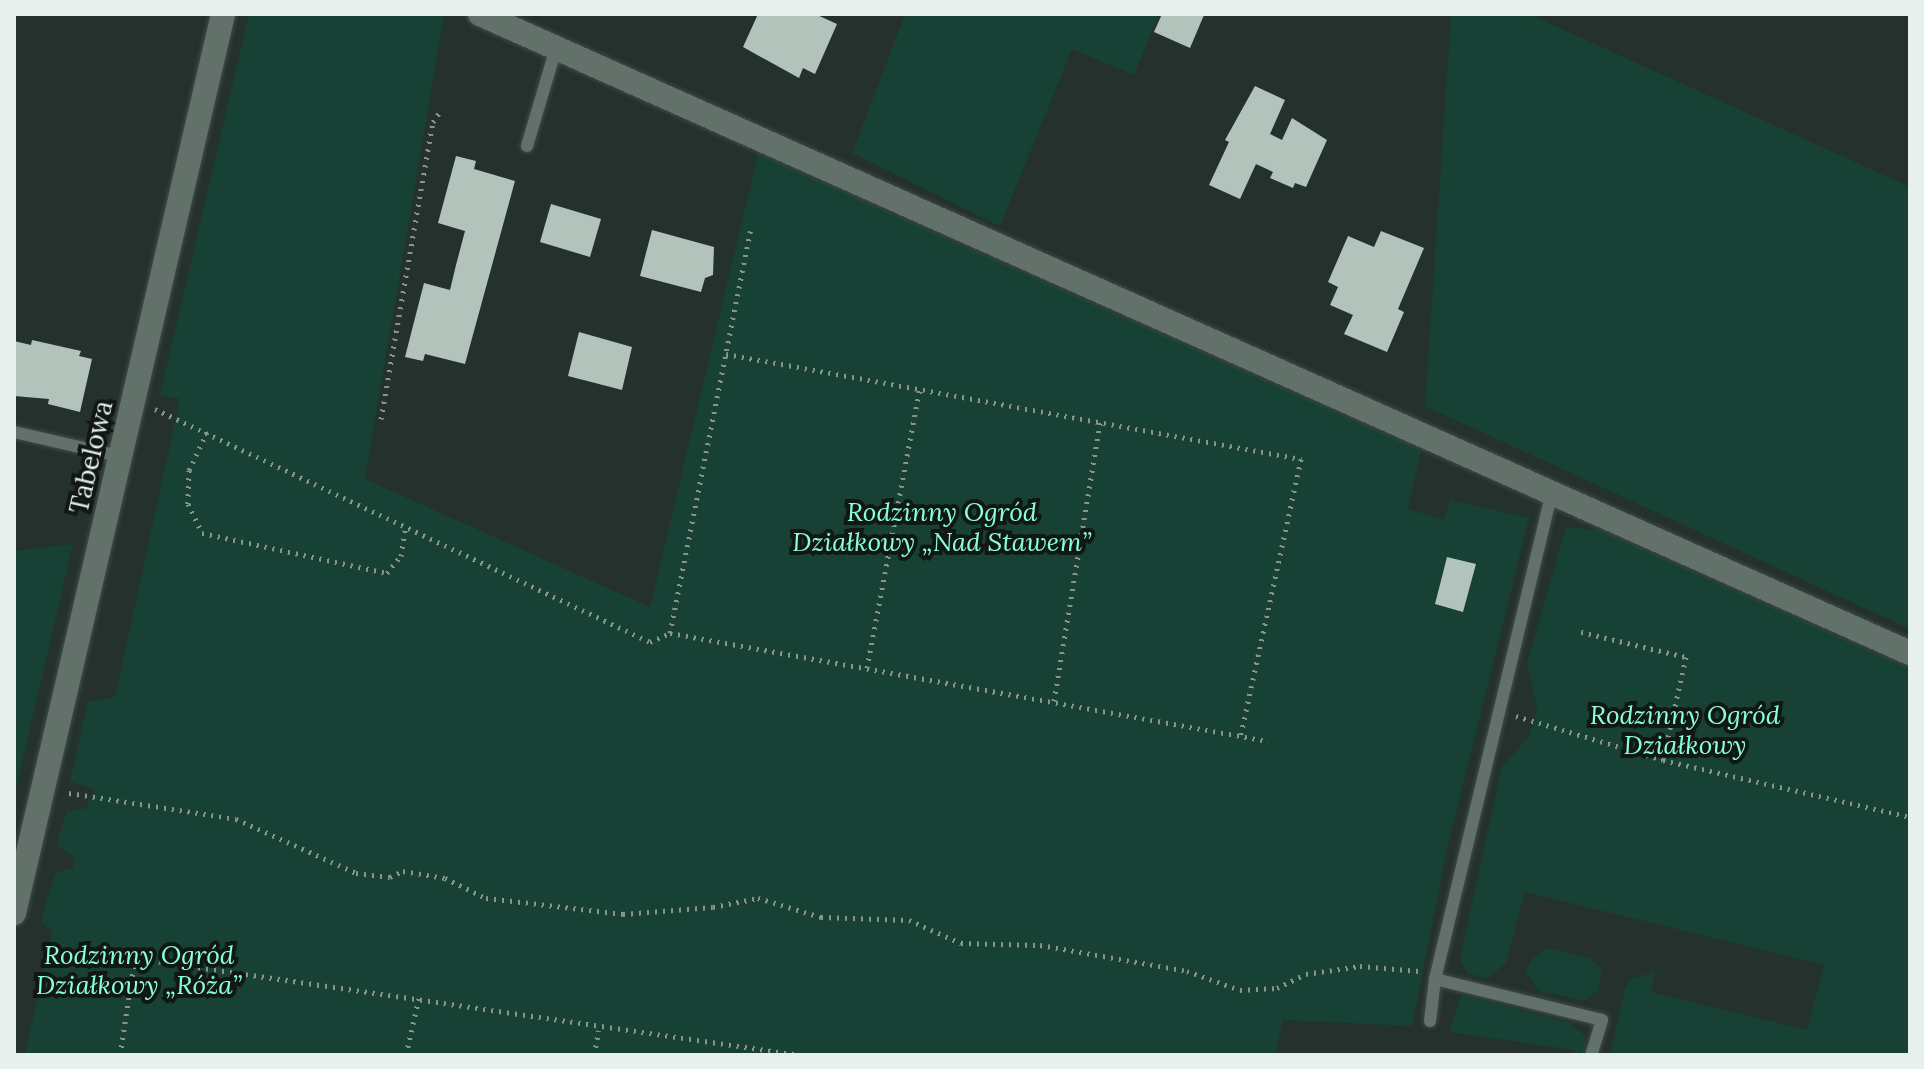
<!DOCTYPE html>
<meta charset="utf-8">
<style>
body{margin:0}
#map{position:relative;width:1924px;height:1069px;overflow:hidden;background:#24312c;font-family:Lora,serif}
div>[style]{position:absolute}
.green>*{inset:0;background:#164134}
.building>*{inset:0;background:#b2c3bc}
.path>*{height:5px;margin-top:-2.5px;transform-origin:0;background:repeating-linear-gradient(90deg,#899490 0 2px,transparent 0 8px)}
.roads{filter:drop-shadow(0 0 2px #414d48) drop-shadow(0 0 2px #414d48)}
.service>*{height:12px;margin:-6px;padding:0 6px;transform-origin:6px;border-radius:6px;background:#62726b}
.minor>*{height:24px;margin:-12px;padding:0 12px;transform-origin:12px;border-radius:12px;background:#62726b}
span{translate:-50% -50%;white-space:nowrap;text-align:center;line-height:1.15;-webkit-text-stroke:8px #111715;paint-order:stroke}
.street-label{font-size:26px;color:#e7f0ec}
.park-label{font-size:26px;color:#89ffd6;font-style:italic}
.frame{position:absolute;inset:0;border:16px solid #e7f0ec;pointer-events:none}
</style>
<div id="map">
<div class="green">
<i style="clip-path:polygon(249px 14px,444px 15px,365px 479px,650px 607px,758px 154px,1421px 450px,1408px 509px,1444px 520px,1450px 500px,1529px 518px,1446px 853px,1412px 1026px,1283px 1020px,1275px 1055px,25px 1055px,52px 931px,41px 922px,55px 873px,73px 868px,74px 856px,56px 846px,67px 811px,85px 809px,95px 790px,70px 781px,88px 702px,115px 697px,180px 399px,160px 395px)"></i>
<i style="clip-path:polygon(905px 14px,1159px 14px,1134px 75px,1072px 49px,1000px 226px,852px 153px)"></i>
<i style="clip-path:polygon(1451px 14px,1529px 14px,1910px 187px,1910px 629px,1425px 406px)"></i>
<i style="clip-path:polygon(1566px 527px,1600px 530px,1910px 669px,1910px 1055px,1574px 1055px,1574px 1050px,1449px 1032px,1462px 995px,1570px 1023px,1586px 1036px,1584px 1051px,1610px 1054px,1625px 989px,1630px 979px,1655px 972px,1651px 992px,1807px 1030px,1824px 965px,1525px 892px,1506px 963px,1487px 979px,1467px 973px,1460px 958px,1502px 767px,1529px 736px,1534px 721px,1537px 708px,1527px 664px)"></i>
<i style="clip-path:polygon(73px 544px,14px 797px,14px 551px)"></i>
<i style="clip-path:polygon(1549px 948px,1590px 958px,1602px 969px,1599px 990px,1583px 1001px,1539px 991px,1526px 972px,1533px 957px)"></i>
</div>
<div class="building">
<i style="clip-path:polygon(758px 14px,815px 14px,837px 24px,815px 74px,803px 68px,799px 78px,743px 47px)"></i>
<i style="clip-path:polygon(1162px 14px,1204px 15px,1190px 48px,1154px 32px)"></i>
<i style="clip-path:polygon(1255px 86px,1285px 100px,1270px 134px,1282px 140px,1292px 118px,1327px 140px,1306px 187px,1295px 183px,1293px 188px,1270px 178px,1273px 172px,1256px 164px,1240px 199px,1209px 185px,1229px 142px,1225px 140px)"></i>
<i style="clip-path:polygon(456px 156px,476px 161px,474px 169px,515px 181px,465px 364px,425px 354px,423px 361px,405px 357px,424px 283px,450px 290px,456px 265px,465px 231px,438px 223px)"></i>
<i style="clip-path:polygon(551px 204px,601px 219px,590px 257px,540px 242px)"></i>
<i style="clip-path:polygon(652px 230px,714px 247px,713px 275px,705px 278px,701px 292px,640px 276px)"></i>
<i style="clip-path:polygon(1381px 231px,1424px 248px,1398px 309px,1404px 312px,1387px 352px,1344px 334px,1353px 315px,1330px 305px,1338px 287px,1328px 282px,1348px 236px,1374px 247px)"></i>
<i style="clip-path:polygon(579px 332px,632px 347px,622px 390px,568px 376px)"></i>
<i style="clip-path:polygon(32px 340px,81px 351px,79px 356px,92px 359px,80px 412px,48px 404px,49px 399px,14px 396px,14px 341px,31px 345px)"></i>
<i style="clip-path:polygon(1447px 557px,1476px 564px,1463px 612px,1435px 604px)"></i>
</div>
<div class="path">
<i style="left:726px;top:354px;width:585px;rotate:10.35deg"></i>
<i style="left:1301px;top:459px;width:282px;rotate:102.3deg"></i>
<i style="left:155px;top:409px;width:547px;rotate:25.21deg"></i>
<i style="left:650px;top:642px;width:22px;rotate:-24deg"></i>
<i style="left:670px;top:633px;width:608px;rotate:10.24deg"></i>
<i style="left:381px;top:419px;width:302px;rotate:-80.1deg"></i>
<i style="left:433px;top:122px;width:11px;rotate:-56deg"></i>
<i style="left:207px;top:432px;width:42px;rotate:115.3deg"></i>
<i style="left:189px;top:470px;width:34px;rotate:92deg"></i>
<i style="left:188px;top:504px;width:32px;rotate:64deg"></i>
<i style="left:202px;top:533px;width:189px;rotate:12.2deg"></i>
<i style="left:387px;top:573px;width:22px;rotate:-51deg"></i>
<i style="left:401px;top:556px;width:31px;rotate:-81deg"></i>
<i style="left:1581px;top:632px;width:108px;rotate:13.4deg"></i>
<i style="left:1686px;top:657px;width:106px;rotate:102.6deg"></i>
<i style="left:670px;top:633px;width:410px;rotate:-78.7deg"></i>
<i style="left:867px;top:668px;width:285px;rotate:-79.3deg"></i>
<i style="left:1054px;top:701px;width:283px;rotate:-80.6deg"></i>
<i style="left:1516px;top:716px;width:153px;rotate:16.7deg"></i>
<i style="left:1663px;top:760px;width:253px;rotate:13deg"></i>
<i style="left:69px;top:793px;width:169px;rotate:8.8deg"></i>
<i style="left:236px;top:819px;width:132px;rotate:24.2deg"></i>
<i style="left:356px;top:873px;width:34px;rotate:7deg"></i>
<i style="left:390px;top:877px;width:14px;rotate:-25deg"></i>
<i style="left:403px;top:871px;width:43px;rotate:9.5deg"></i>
<i style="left:445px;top:878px;width:46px;rotate:26deg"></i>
<i style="left:486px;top:898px;width:138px;rotate:6.7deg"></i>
<i style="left:623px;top:914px;width:90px;rotate:-4.4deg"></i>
<i style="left:713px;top:907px;width:46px;rotate:-11.3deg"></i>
<i style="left:758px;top:898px;width:66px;rotate:16.8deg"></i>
<i style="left:821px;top:917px;width:88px;rotate:2deg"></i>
<i style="left:909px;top:920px;width:57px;rotate:23.9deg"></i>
<i style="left:961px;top:943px;width:79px;rotate:1.5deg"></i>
<i style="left:1040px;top:945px;width:149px;rotate:10deg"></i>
<i style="left:1187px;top:971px;width:56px;rotate:19.7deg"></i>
<i style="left:1240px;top:990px;width:37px;rotate:-3deg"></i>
<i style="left:1277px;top:988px;width:32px;rotate:-26deg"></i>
<i style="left:1306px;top:974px;width:55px;rotate:-8.4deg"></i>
<i style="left:1360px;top:966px;width:59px;rotate:4.8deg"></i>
<i style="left:120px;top:1055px;width:98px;rotate:-81.2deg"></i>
<i style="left:135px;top:958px;width:672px;rotate:8.3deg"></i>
<i style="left:406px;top:1055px;width:58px;rotate:-77.2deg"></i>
<i style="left:594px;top:1055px;width:25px;rotate:-79deg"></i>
</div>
<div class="roads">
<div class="service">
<i style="left:527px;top:146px;width:102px;rotate:-73.5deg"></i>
<i style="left:14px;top:432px;width:108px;rotate:12.9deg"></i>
<i style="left:1435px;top:979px;width:172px;rotate:13.8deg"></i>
<i style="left:1602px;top:1020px;width:34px;rotate:107deg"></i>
<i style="left:1430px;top:1021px;width:42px;rotate:-83.2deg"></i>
<i style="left:1435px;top:979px;width:498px;rotate:-76.5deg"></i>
</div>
<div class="minor">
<i style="left:480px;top:14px;width:1566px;rotate:24.08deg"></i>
<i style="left:14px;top:913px;width:923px;rotate:-76.91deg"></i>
</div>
</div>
<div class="street-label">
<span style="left:91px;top:457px;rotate:-77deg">Tabelowa</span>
</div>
<div class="park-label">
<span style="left:942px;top:527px">Rodzinny Ogród<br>Działkowy „Nad Stawem”</span>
<span style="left:1685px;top:730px">Rodzinny Ogród<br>Działkowy</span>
<span style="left:139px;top:970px">Rodzinny Ogród<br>Działkowy „Róża”</span>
</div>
<div class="frame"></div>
</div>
